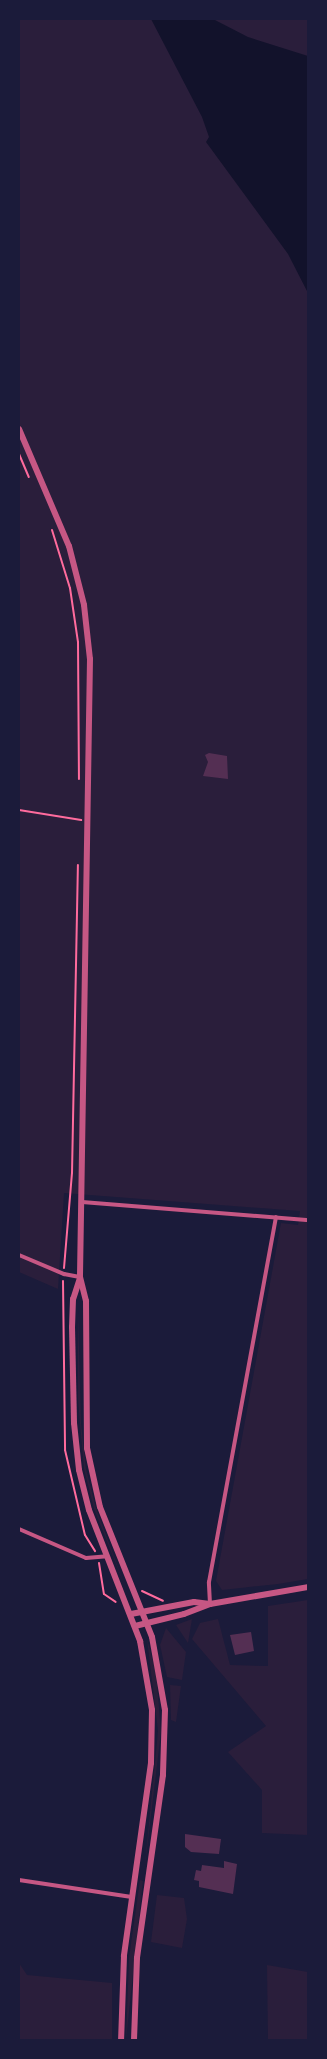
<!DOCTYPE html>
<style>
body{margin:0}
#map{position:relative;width:327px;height:2059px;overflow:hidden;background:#1b1b3a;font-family:Ubuntu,sans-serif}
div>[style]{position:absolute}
.green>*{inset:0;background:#2a1e3b}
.water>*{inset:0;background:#12122b}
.building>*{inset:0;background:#542f53}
.path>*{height:2px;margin:-1px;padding:0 1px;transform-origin:1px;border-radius:1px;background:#ff6b9d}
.minor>*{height:4px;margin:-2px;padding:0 2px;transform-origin:2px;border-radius:2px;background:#c65784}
.tertiary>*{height:6px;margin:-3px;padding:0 3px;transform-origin:3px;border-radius:3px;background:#c65784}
span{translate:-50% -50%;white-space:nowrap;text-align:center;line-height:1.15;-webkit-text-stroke:3.5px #1b1b3a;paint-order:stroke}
.frame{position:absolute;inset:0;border:20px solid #1b1b3a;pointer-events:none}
</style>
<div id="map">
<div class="green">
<i style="clip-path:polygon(19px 19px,308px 19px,308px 1579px,278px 1584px,222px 1590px,216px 1581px,281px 1223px,298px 1225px,300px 1211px,64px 1193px,58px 1289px,19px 1272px)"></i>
<i style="clip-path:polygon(78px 1309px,81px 1423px,86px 1469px,96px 1508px,126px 1589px,94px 1509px,84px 1469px,78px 1400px)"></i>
<i style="clip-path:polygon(308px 1600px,308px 1835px,262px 1833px,262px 1790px,228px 1752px,266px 1726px,192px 1639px,200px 1623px,218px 1619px,230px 1665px,268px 1666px,268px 1606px)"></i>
<i style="clip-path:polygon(192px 1619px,188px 1643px,176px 1625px)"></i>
<i style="clip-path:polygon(166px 1628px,186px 1652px,182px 1680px,167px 1677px,160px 1645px)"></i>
<i style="clip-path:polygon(147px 1639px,156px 1671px,161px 1732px,144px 1874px,158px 1731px)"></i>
<i style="clip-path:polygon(170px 1685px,181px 1686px,176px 1722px,171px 1720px)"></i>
<i style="clip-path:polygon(140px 1880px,143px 1881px,126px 2040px,129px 1958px)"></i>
<i style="clip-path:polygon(157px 1895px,184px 1898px,187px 1919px,182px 1948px,151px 1942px)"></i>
<i style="clip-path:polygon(19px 1963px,27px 1975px,112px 1983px,112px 2040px,19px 2040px)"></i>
<i style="clip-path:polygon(267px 1965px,308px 1972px,308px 2040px,268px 2040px)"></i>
</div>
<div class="water">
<i style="clip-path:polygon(151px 19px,213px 19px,248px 37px,308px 56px,308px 293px,288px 254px,206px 142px,209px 137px,202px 117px)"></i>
</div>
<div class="building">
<i style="clip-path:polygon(209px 753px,227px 756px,228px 779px,203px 776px,208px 762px,205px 755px)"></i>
<i style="clip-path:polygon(251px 1632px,254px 1651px,235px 1655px,230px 1635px)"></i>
<i style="clip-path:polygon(185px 1834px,221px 1839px,219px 1854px,191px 1852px,185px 1847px)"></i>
<i style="clip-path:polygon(224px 1861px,237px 1864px,233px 1894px,199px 1887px,199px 1881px,194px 1880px,196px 1870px,201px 1871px,202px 1865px,224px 1868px)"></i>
</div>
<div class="path">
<i style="left:19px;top:454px;width:25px;rotate:67deg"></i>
<i style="left:52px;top:530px;width:61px;rotate:72.8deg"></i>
<i style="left:70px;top:588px;width:55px;rotate:81.6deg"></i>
<i style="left:78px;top:642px;width:137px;rotate:89.6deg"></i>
<i style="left:19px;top:810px;width:63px;rotate:9.2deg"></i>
<i style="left:64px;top:1268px;width:95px;rotate:-85.2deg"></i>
<i style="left:72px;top:1173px;width:308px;rotate:-88.9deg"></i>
<i style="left:63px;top:1281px;width:169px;rotate:89.3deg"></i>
<i style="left:65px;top:1450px;width:87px;rotate:76.8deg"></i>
<i style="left:85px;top:1535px;width:19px;rotate:58deg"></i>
<i style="left:99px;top:1563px;width:31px;rotate:81deg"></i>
<i style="left:104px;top:1594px;width:14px;rotate:34deg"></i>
<i style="left:142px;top:1591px;width:23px;rotate:25deg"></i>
</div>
<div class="minor">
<i style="left:82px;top:1202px;width:225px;rotate:4.6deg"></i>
<i style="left:19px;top:1255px;width:49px;rotate:22.9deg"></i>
<i style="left:64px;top:1274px;width:16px;rotate:11deg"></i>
<i style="left:19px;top:1529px;width:73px;rotate:23.4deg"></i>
<i style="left:86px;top:1558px;width:21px;rotate:-5deg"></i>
<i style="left:210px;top:1604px;width:22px;rotate:-93deg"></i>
<i style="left:209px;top:1582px;width:371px;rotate:-79.6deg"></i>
<i style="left:19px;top:1880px;width:114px;rotate:8.6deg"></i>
</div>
<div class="tertiary">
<i style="left:19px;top:429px;width:127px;rotate:66.9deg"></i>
<i style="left:69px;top:546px;width:61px;rotate:75.7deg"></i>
<i style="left:84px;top:605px;width:54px;rotate:83.7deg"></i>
<i style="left:90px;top:659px;width:618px;rotate:90.93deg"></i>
<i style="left:80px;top:1277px;width:25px;rotate:76deg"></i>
<i style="left:86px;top:1301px;width:147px;rotate:89.6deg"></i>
<i style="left:87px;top:1448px;width:60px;rotate:77.6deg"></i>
<i style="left:100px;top:1507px;width:140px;rotate:68.2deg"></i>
<i style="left:152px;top:1637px;width:74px;rotate:79.9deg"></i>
<i style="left:165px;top:1710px;width:65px;rotate:91.8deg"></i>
<i style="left:163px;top:1775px;width:185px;rotate:98.1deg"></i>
<i style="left:137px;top:1958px;width:82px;rotate:92.1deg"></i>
<i style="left:80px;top:1278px;width:22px;rotate:108deg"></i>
<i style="left:73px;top:1299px;width:28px;rotate:92deg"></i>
<i style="left:72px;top:1327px;width:96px;rotate:88.8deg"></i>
<i style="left:74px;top:1423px;width:47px;rotate:83.9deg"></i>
<i style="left:79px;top:1470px;width:41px;rotate:76deg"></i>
<i style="left:89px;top:1510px;width:141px;rotate:68.7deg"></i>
<i style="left:140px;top:1641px;width:70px;rotate:80.1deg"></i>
<i style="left:152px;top:1710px;width:53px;rotate:91.1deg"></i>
<i style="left:151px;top:1763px;width:195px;rotate:98deg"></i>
<i style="left:124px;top:1956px;width:84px;rotate:92deg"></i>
<i style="left:131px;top:1614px;width:64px;rotate:-10.8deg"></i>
<i style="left:194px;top:1602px;width:16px;rotate:7deg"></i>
<i style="left:135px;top:1626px;width:50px;rotate:-13.8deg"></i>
<i style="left:184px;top:1614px;width:28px;rotate:-21deg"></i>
<i style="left:210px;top:1604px;width:99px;rotate:-9.8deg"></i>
</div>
<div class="frame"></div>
</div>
